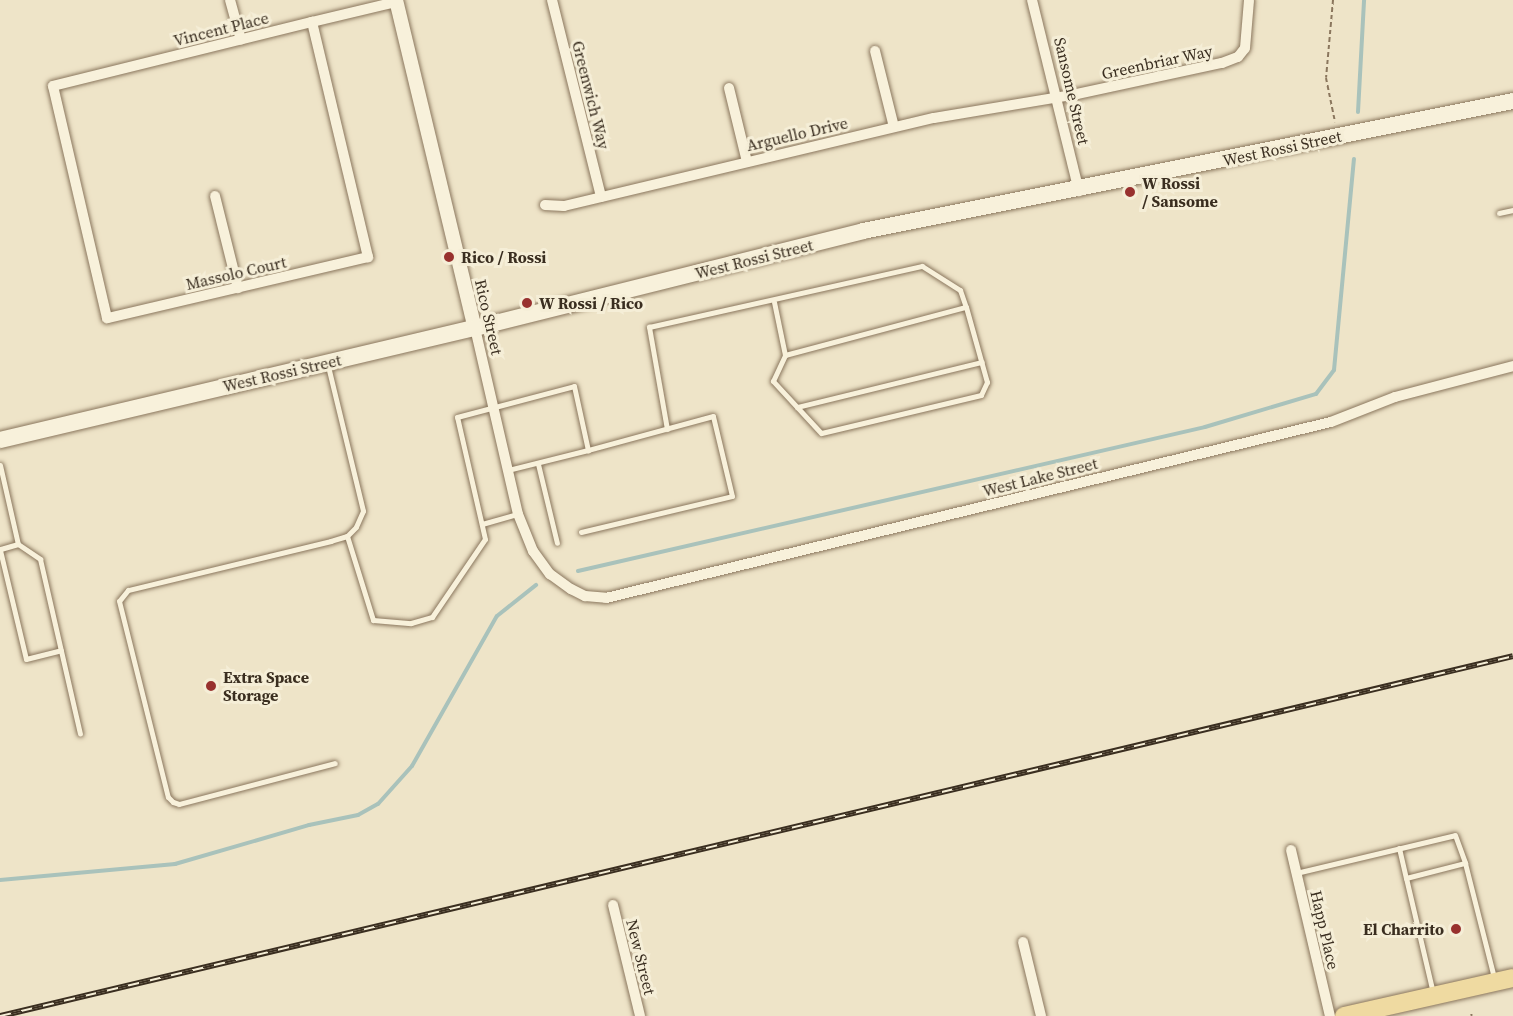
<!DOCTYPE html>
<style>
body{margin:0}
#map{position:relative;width:1513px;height:1016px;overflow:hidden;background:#eee4c8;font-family:"Source Serif 4",serif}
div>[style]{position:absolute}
.stream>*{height:4px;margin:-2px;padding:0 2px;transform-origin:2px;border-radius:2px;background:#a9c2bb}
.path>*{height:2px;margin-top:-1px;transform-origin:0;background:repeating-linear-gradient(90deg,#8a765d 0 4.5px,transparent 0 7.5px)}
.roads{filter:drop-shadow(0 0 2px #8a765d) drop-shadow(0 0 2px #8a765d)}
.service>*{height:5px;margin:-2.5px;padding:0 2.5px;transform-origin:2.5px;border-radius:2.5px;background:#f8f1db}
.minor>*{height:10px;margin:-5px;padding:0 5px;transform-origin:5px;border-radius:5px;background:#f8f1db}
.tertiary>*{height:14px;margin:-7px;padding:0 7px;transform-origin:7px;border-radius:7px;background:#f8f1db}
.secondary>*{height:16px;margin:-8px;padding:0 8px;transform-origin:8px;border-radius:8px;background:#f8f1db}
.primary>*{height:18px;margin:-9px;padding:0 9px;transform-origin:9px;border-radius:9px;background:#efdaa1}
.rail>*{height:6px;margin-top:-3px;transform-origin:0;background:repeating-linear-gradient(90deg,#f5eed7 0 11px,#3a2e20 0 22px);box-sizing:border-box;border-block:2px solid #3a2e20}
.dots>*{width:16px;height:16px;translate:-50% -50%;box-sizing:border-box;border:3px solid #f5eed7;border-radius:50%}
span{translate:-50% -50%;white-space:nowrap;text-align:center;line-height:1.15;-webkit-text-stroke:6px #f5eed7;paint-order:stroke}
.street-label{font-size:16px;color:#3a2e20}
.poi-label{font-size:16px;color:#3a2e20;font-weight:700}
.left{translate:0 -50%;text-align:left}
.right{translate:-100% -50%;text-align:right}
</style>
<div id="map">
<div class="stream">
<i style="left:1358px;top:112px;width:112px;rotate:-86.9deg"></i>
<i style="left:578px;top:571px;width:643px;rotate:-12.93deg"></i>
<i style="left:1205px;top:427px;width:116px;rotate:-16.6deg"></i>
<i style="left:1316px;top:394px;width:30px;rotate:-53deg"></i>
<i style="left:1334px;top:370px;width:212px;rotate:-84.6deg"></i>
<i style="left:0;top:880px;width:176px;rotate:-5.2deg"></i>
<i style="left:175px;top:864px;width:140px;rotate:-16.2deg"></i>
<i style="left:309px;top:825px;width:50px;rotate:-11.5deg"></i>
<i style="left:358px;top:815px;width:23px;rotate:-29deg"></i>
<i style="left:378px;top:804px;width:51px;rotate:-48.2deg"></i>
<i style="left:412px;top:766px;width:172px;rotate:-60.5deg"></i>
<i style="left:497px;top:616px;width:50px;rotate:-38.5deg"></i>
</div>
<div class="path">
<i style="left:1333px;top:0;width:78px;rotate:95.1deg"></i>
<i style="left:1326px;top:78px;width:45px;rotate:78.4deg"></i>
<i style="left:1471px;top:1014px;width:2px;rotate:63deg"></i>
</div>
<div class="roads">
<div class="service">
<i style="left:1499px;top:213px;width:14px;rotate:-12deg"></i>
<i style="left:774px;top:302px;width:54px;rotate:78.3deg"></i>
<i style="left:328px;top:366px;width:149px;rotate:76.4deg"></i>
<i style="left:363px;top:511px;width:17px;rotate:114deg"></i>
<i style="left:356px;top:527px;width:13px;rotate:135deg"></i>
<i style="left:347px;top:536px;width:17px;rotate:163deg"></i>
<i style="left:331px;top:541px;width:209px;rotate:166.4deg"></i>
<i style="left:128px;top:590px;width:14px;rotate:129deg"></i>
<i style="left:119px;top:601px;width:202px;rotate:76deg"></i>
<i style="left:168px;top:797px;width:7px;rotate:45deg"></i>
<i style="left:173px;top:802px;width:6px;rotate:18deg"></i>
<i style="left:179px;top:804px;width:161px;rotate:-14.7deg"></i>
<i style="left:797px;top:407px;width:190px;rotate:-13.7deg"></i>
<i style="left:667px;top:429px;width:104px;rotate:-100deg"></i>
<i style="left:649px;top:327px;width:280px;rotate:-12.6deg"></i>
<i style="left:922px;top:266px;width:45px;rotate:32.3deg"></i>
<i style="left:960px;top:290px;width:18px;rotate:71deg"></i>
<i style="left:966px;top:307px;width:78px;rotate:74.4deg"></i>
<i style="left:987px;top:382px;width:14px;rotate:115deg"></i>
<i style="left:981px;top:395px;width:164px;rotate:166.6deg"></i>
<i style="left:821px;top:433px;width:71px;rotate:-132.7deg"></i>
<i style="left:773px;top:381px;width:29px;rotate:-65deg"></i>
<i style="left:785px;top:355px;width:187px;rotate:-14.9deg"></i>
<i style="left:538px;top:464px;width:81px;rotate:76.5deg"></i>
<i style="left:0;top:465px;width:81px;rotate:77.2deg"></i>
<i style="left:18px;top:544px;width:19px;rotate:164deg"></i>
<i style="left:482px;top:524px;width:37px;rotate:-16deg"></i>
<i style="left:581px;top:532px;width:155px;rotate:-13.4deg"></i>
<i style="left:732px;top:496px;width:82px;rotate:-103.4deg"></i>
<i style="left:713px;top:416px;width:130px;rotate:164.8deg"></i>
<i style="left:347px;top:536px;width:88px;rotate:72.8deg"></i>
<i style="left:373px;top:620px;width:38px;rotate:5deg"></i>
<i style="left:411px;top:623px;width:22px;rotate:-16deg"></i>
<i style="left:432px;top:617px;width:94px;rotate:-55.8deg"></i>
<i style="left:485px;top:539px;width:125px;rotate:-102.9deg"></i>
<i style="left:457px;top:417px;width:121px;rotate:-14.8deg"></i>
<i style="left:574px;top:386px;width:66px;rotate:77.7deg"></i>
<i style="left:588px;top:450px;width:82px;rotate:166deg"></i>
<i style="left:18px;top:544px;width:27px;rotate:34deg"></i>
<i style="left:40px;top:559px;width:179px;rotate:77.1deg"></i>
<i style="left:0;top:550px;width:112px;rotate:76.6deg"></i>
<i style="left:26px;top:659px;width:36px;rotate:-14deg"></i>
<i style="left:1399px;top:848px;width:31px;rotate:77deg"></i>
<i style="left:1296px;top:873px;width:163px;rotate:-13.4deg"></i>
<i style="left:1455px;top:835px;width:30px;rotate:70deg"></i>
<i style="left:1433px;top:993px;width:118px;rotate:-103.2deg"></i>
<i style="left:1406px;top:878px;width:61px;rotate:-14.3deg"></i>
<i style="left:1465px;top:863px;width:119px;rotate:75.8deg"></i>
</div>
<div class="minor">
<i style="left:230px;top:0;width:41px;rotate:74.6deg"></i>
<i style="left:552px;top:0;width:203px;rotate:76deg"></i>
<i style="left:1032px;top:0;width:197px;rotate:76.2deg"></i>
<i style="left:312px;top:22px;width:242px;rotate:76.6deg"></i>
<i style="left:368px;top:257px;width:268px;rotate:166.8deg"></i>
<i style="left:107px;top:318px;width:238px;rotate:-103.1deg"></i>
<i style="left:53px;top:86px;width:267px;rotate:-13.9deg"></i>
<i style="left:312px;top:22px;width:86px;rotate:-13.4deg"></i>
<i style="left:875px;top:51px;width:78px;rotate:76deg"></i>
<i style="left:729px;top:88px;width:76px;rotate:76.3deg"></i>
<i style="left:215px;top:196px;width:95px;rotate:76deg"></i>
<i style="left:545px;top:205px;width:19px;rotate:3deg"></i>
<i style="left:564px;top:206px;width:380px;rotate:-13.4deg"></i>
<i style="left:934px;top:118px;width:145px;rotate:-9.5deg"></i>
<i style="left:1077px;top:94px;width:148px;rotate:-12.1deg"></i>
<i style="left:1222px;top:63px;width:17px;rotate:-21deg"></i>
<i style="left:1238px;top:57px;width:11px;rotate:-52deg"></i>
<i style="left:1245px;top:48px;width:48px;rotate:-85.2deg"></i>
<i style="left:475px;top:328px;width:191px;rotate:77deg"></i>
<i style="left:518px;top:514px;width:40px;rotate:68deg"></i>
<i style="left:533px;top:551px;width:29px;rotate:54deg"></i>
<i style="left:550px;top:574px;width:26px;rotate:36deg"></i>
<i style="left:571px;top:589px;width:16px;rotate:27deg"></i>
<i style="left:585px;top:596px;width:21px;rotate:5deg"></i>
<i style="left:606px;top:598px;width:746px;rotate:-13.65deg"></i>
<i style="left:1331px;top:422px;width:69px;rotate:-21.3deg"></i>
<i style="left:1395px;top:397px;width:122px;rotate:-14.7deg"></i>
<i style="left:1291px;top:850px;width:171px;rotate:76.8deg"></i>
<i style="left:613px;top:905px;width:114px;rotate:76.3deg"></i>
<i style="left:1023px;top:942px;width:76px;rotate:76.3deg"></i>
</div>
<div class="tertiary">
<i style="left:396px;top:0;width:337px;rotate:76.5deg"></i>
</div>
<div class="secondary">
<i style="left:0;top:440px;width:488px;rotate:-13.3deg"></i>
<i style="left:475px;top:328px;width:400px;rotate:-14deg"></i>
<i style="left:863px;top:231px;width:663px;rotate:-11.31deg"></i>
</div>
<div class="primary">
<i style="left:1344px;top:1016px;width:173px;rotate:-12.7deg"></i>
</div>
</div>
<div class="rail">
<i style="left:0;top:1016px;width:1555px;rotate:-13.38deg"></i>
</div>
<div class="dots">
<i style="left:1130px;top:192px;background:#98312e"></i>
<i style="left:449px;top:257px;background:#98312e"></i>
<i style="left:527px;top:303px;background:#98312e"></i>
<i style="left:211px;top:686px;background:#98312e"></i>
<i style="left:1456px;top:929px;background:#98312e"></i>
</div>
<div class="street-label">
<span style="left:221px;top:29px;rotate:-14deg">Vincent Place</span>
<span style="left:1157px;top:62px;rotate:-12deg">Greenbriar Way</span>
<span style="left:1072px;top:91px;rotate:77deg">Sansome Street</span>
<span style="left:591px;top:95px;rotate:76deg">Greenwich Way</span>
<span style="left:797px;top:134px;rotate:-13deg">Arguello Drive</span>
<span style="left:1282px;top:148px;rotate:-12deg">West Rossi Street</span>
<span style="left:754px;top:259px;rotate:-14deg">West Rossi Street</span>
<span style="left:236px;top:273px;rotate:-13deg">Massolo Court</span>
<span style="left:489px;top:317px;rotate:77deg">Rico Street</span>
<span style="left:282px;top:373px;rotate:-13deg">West Rossi Street</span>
<span style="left:1040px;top:477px;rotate:-14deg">West Lake Street</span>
<span style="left:1325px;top:930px;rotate:77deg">Happ Place</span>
<span style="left:641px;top:957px;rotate:76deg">New Street</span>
</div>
<div class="poi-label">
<span class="left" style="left:1142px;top:192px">W Rossi<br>/ Sansome</span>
<span class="left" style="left:461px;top:257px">Rico / Rossi</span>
<span class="left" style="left:539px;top:303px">W Rossi / Rico</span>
<span class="left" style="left:223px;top:686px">Extra Space<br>Storage</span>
<span class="right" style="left:1444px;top:929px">El Charrito</span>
</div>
</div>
